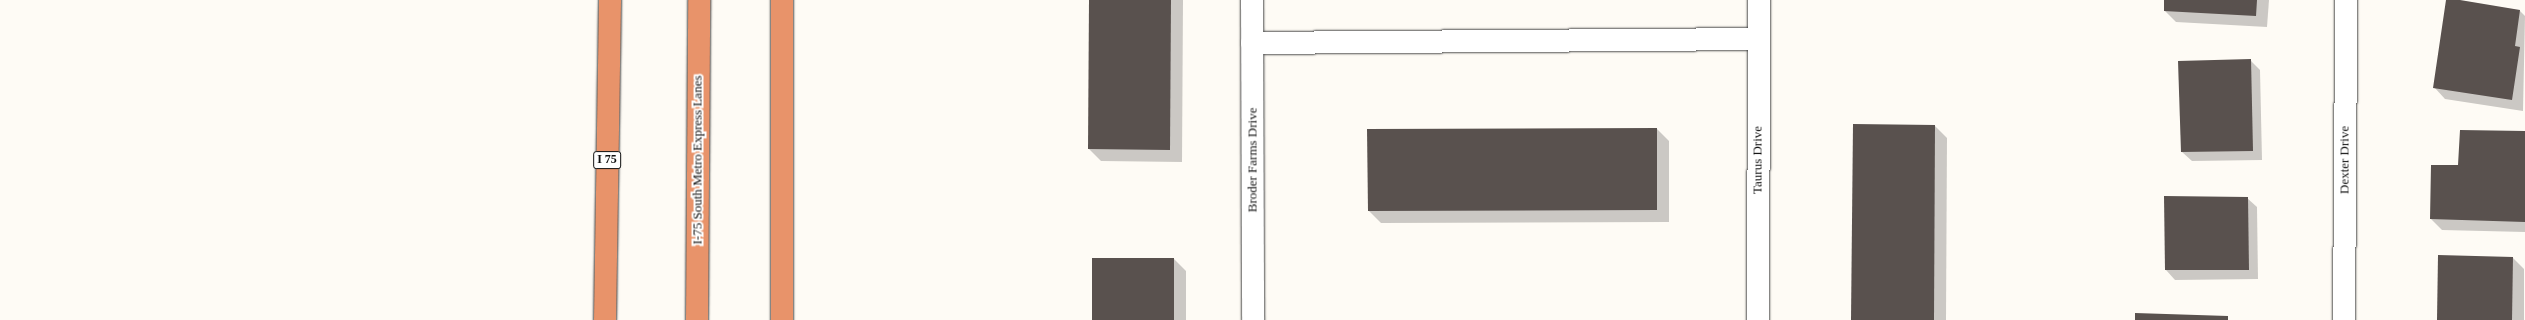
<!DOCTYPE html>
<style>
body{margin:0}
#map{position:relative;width:2525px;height:320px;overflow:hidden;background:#fefbf5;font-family:Georgia,serif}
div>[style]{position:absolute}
.shadow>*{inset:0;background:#0003}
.building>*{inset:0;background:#59514e}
.roads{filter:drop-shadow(0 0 1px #444) drop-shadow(0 0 1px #444)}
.minor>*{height:22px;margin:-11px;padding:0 11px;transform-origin:11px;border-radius:11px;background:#fff}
.motorway>*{height:22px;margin:-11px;padding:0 11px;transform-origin:11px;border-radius:11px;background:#e8936a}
span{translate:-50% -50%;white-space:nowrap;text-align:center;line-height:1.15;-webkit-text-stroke:4px #fff;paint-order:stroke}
.shield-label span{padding:1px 3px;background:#fff;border:1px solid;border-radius:3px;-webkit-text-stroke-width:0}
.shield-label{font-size:12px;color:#111;font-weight:700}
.street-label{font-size:13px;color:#111}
</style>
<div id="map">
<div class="shadow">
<i style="clip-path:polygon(1090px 0,1183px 0,1182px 162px,1101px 161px,1089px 149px)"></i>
<i style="clip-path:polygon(2165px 0,2269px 0,2267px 27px,2176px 22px,2165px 11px)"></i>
<i style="clip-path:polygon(2447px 0,2520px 11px,2525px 16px,2523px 111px,2445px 99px,2434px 87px)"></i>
<i style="clip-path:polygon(2250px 60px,2260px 70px,2262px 160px,2192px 161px,2182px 152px)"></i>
<i style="clip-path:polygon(1935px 126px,1947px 138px,1946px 320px,1852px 320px)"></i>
<i style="clip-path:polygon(1657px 129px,1669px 141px,1669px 222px,1381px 223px,1369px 211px,1368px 130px)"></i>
<i style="clip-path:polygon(2525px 132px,2525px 232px,2442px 230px,2431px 219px)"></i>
<i style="clip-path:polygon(2247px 198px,2257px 207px,2258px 279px,2175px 280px,2166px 270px)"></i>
<i style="clip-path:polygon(2513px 258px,2524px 269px,2524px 320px,2438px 320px)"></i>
<i style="clip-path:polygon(1093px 259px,1174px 259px,1186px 271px,1186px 320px,1093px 320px)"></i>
</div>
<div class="building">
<i style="clip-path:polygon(1089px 0,1171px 0,1170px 150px,1088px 149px)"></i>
<i style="clip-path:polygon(2164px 0,2257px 0,2256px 16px,2164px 11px)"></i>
<i style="clip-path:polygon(2446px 0,2460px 0,2520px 10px,2515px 46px,2520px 47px,2512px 100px,2433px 88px)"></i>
<i style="clip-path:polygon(2251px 59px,2253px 151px,2181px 152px,2178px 61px)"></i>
<i style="clip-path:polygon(1853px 124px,1935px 125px,1934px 320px,1851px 320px)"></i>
<i style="clip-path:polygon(1657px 128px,1657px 210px,1368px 211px,1367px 129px)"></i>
<i style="clip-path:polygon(2460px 130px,2525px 131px,2525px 222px,2430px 219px,2431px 165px,2458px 165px)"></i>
<i style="clip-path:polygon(2164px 196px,2248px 197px,2249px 270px,2165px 270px)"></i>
<i style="clip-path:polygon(2438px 255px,2513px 257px,2512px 320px,2437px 320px)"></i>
<i style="clip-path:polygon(1092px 258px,1174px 258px,1174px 320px,1092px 320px)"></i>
<i style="clip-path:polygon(2135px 313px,2228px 316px,2228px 320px,2135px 320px)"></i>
</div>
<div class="roads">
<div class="minor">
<i style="left:1252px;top:0;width:320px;rotate:89.8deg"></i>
<i style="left:1252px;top:43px;width:506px;rotate:-0.45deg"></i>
<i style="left:1758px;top:320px;width:320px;rotate:-89.8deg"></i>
<i style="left:2344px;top:320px;width:320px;rotate:-89.6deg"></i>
</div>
<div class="motorway">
<i style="left:782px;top:0;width:320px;rotate:90deg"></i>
<i style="left:605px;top:320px;width:320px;rotate:-89.1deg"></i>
<i style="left:697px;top:320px;width:320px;rotate:-89.6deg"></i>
</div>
</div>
<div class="shield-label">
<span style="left:607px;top:160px">I 75</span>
</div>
<div class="street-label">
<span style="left:698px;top:160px;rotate:-90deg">I-75 South Metro Express Lanes</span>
<span style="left:1253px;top:160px;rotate:-90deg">Broder Farms Drive</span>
<span style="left:1758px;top:160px;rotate:-90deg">Taurus Drive</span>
<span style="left:2345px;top:160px;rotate:-90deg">Dexter Drive</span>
</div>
</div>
